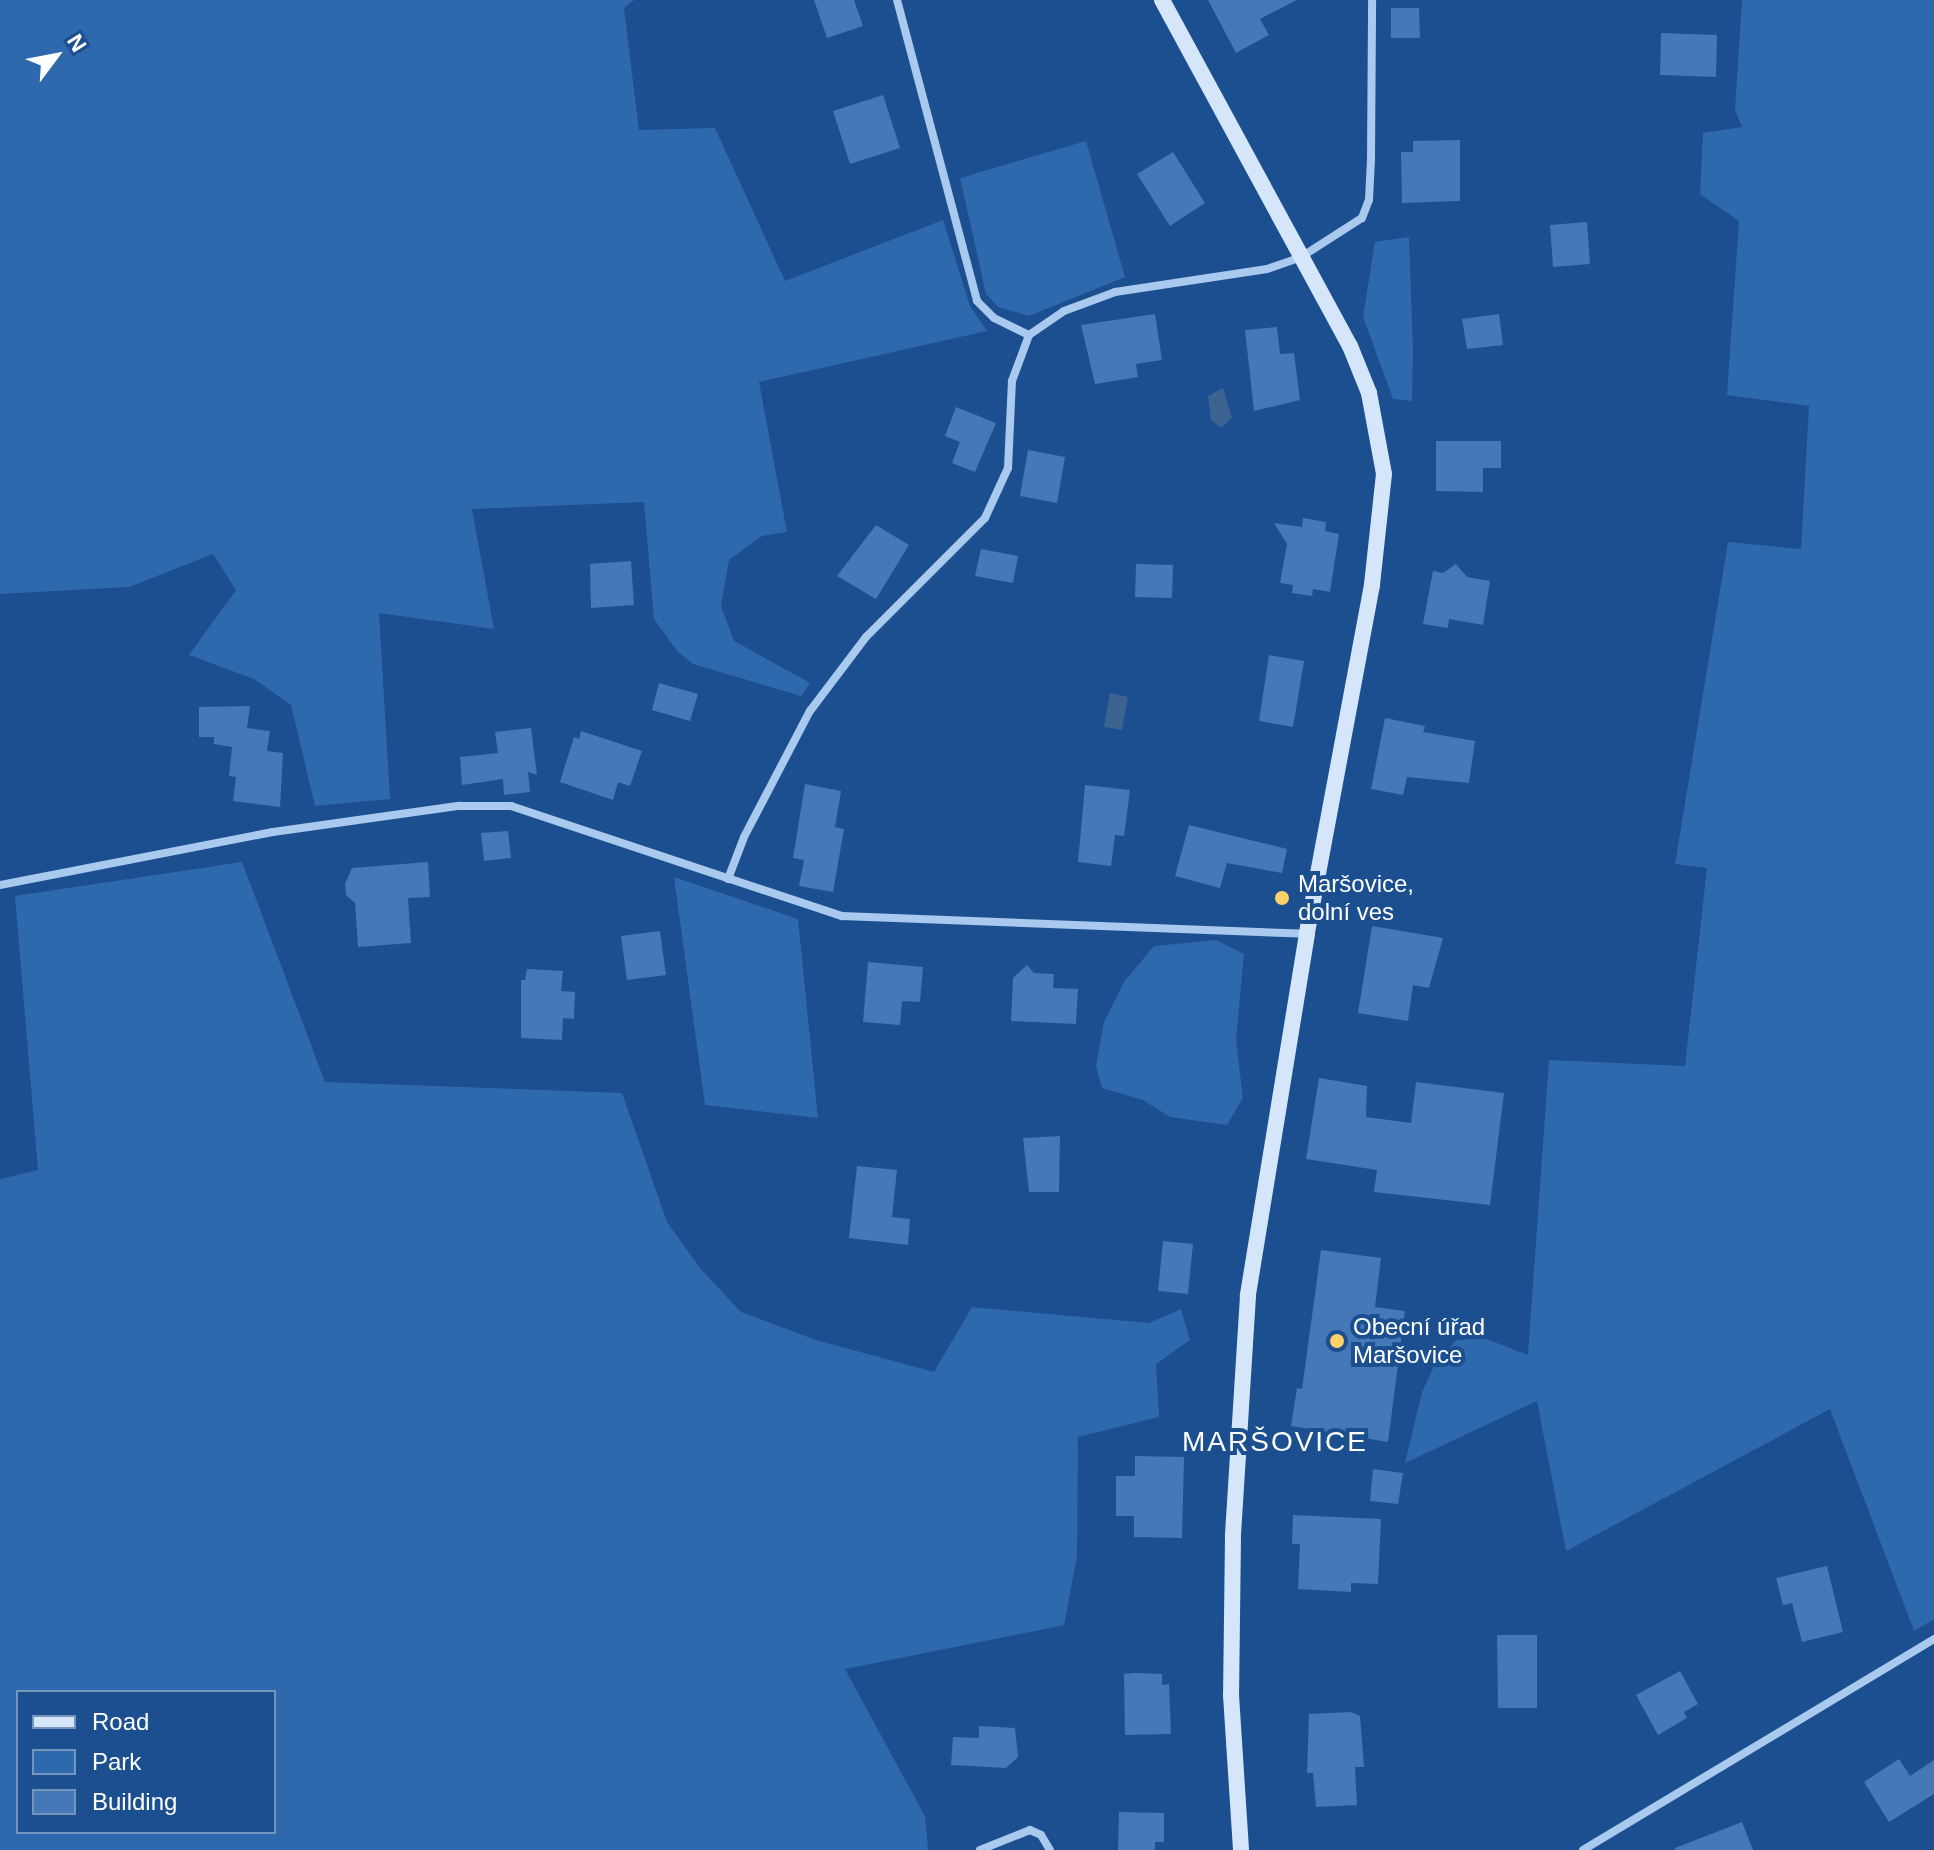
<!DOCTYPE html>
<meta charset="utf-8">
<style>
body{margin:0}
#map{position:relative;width:1934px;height:1850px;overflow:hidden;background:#1b4f8f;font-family:Arial,sans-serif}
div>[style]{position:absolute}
.green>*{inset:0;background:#2e69ad}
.water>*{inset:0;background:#3c6290}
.building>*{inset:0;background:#4478b7}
.street>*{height:8px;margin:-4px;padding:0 4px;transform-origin:4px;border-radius:4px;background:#a9c9ee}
.secondary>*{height:16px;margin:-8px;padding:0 8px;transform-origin:8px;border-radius:8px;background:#d6e6fa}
.dots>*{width:22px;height:22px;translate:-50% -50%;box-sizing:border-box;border:4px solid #1b4f8f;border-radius:50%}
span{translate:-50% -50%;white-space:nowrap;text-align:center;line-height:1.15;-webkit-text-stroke:8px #1b4f8f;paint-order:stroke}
.poi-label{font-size:24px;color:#fff}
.left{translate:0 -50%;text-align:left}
.quarter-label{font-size:28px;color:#fff;letter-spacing:2px}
.legend{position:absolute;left:16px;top:1690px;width:260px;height:144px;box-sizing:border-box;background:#1b4f8f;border:2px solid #7695bc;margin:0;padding:10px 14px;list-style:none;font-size:24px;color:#fff}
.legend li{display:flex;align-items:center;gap:16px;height:40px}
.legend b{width:40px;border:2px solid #7695bc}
.north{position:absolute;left:16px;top:16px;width:80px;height:80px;-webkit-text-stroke:6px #1b4f8f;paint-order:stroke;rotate:58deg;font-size:22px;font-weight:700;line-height:32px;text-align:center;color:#fff}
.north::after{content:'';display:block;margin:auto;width:28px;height:36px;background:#fff;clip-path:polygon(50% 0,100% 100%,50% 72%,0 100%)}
</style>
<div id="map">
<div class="green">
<i style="clip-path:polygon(0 0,634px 0,624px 8px,639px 130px,715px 128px,785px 281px,943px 220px,970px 306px,987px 331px,759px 382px,787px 532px,762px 536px,729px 560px,721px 606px,734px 641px,810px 683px,801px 696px,693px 664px,677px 651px,654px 619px,644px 502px,472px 509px,494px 629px,379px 613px,390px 799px,315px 806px,291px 705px,254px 679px,189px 655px,236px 590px,213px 554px,129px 587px,0 594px)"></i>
<i style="clip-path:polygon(1742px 0,1934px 0,1934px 1619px,1914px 1631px,1830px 1409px,1566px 1551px,1537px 1401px,1405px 1463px,1422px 1392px,1435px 1364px,1456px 1340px,1484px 1338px,1528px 1355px,1549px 1060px,1685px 1066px,1707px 868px,1675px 864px,1728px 542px,1801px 549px,1809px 406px,1727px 395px,1739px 221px,1700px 194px,1703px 133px,1742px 127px,1735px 110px)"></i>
<i style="clip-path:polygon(1086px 141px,1125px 277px,1029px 316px,998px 307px,986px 294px,960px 178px)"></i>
<i style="clip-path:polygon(1409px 237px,1413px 351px,1412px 401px,1393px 399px,1363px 317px,1375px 242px)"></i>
<i style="clip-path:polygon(evenodd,242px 862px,325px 1082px,622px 1093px,667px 1222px,700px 1268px,741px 1312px,816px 1340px,934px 1372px,972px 1307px,1149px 1323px,1181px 1309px,1190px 1340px,1156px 1364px,1159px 1417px,1078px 1437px,1077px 1556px,1064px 1625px,845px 1669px,925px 1816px,928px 1850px,0 1850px,0 1179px,38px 1170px,15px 896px,242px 862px,274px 1692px,274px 1832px,18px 1832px,18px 1692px,274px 1692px)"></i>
<i style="clip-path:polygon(674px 877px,798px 919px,818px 1118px,705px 1105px)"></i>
<i style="clip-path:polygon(1216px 940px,1244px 954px,1236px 1040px,1243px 1098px,1227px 1125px,1170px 1117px,1143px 1100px,1102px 1088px,1096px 1066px,1104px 1022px,1124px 982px,1154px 946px)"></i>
</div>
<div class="water">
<i style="clip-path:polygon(1223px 388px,1232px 418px,1221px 428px,1211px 420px,1208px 396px)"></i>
<i style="clip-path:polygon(1110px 693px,1128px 697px,1122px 730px,1104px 727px)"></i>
</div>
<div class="building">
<i style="clip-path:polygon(814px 0,854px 0,863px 26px,827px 38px)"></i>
<i style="clip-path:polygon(1208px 0,1297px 0,1260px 19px,1269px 35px,1236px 53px)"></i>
<i style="clip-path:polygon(1391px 8px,1419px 8px,1420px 38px,1391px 38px)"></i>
<i style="clip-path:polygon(1661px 33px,1717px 35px,1716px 77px,1660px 75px)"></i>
<i style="clip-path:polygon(883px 95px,900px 148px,850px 164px,833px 111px)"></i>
<i style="clip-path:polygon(1460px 140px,1460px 201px,1402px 203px,1401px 152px,1413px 152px,1413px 141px)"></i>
<i style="clip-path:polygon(1173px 152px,1205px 203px,1170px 226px,1137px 174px)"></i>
<i style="clip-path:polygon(1587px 222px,1590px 264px,1553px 267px,1550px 225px)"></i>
<i style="clip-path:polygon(1155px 314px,1162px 360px,1136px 364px,1138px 377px,1095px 384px,1081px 325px)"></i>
<i style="clip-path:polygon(1499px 314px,1503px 345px,1467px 349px,1462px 319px)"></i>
<i style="clip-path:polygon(1277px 327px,1280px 354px,1294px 353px,1300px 400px,1254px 411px,1245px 330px)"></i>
<i style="clip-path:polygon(956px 407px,996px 423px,975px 472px,952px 463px,960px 442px,945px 436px)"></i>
<i style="clip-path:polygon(1436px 441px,1501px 441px,1501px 468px,1483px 468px,1483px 492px,1436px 491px)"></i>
<i style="clip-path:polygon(1028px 450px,1065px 457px,1057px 503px,1020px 496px)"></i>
<i style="clip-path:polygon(1303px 518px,1326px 522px,1325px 531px,1339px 534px,1330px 592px,1313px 589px,1312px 596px,1292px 593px,1293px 585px,1280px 583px,1287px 544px,1274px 523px,1302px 527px)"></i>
<i style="clip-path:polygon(876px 525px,909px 545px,876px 599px,837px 576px)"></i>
<i style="clip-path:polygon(981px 549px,1018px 556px,1013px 583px,975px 576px)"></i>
<i style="clip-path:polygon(631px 561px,634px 605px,591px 608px,590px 564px)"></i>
<i style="clip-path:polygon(1136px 564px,1173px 565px,1172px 598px,1135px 597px)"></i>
<i style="clip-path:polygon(1456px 564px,1467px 577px,1490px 581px,1483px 625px,1449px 619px,1448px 628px,1423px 624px,1433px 571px,1443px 573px)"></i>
<i style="clip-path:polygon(1269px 655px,1304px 661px,1293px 727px,1259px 721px)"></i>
<i style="clip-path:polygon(659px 683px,698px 694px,690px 721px,652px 710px)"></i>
<i style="clip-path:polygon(250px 706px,247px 728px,270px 731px,267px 751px,283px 753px,280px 807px,233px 801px,236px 777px,229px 776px,232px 747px,214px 744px,214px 737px,199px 737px,199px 707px)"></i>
<i style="clip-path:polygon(1385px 718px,1425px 726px,1423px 732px,1475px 741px,1469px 783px,1407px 777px,1403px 795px,1371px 789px)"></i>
<i style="clip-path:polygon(531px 728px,537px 775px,528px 772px,530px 792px,504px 795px,503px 779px,462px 785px,460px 757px,498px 753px,495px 732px)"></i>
<i style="clip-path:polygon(581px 731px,642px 751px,630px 786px,618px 782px,613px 800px,560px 782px,574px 737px,579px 739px)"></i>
<i style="clip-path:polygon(805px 784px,841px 791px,835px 827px,844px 829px,833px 892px,799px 886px,804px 860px,793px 858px)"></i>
<i style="clip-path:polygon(1085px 785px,1130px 790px,1124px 836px,1115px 835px,1111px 866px,1078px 862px)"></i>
<i style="clip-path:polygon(1189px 825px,1287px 849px,1282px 873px,1227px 863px,1220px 888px,1175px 876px)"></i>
<i style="clip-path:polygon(508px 831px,511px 858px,484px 861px,481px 833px)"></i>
<i style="clip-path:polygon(428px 862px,430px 897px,408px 898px,411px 943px,358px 947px,355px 903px,346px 895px,345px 884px,352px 868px)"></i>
<i style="clip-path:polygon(1372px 926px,1443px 938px,1429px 988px,1413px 985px,1408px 1021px,1358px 1013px)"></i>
<i style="clip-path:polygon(660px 931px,666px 975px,627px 980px,621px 936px)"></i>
<i style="clip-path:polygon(868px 962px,923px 967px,920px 1002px,902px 1001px,900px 1025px,863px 1022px)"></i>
<i style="clip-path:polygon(1027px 965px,1034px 973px,1054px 974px,1053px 988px,1078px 989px,1076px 1024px,1011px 1021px,1013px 978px)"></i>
<i style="clip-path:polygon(527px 969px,563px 971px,561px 991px,575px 992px,574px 1019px,563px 1018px,562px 1040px,521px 1038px,521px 980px,525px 980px)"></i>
<i style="clip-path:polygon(1319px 1078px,1367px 1086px,1366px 1117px,1411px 1123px,1416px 1082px,1504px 1093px,1490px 1205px,1374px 1192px,1377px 1170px,1306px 1159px)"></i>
<i style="clip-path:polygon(1060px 1136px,1059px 1192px,1029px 1192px,1023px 1138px)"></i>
<i style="clip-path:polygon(857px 1166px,897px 1170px,892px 1217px,910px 1219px,908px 1245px,849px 1238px)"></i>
<i style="clip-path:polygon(1163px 1241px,1193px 1244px,1188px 1294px,1158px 1291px)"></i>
<i style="clip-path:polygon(1321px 1250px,1381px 1258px,1375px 1307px,1405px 1311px,1388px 1442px,1291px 1426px,1297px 1388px,1302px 1389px)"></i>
<i style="clip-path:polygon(1135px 1456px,1184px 1457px,1182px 1538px,1134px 1537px,1134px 1516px,1116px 1516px,1116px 1476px,1135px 1476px)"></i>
<i style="clip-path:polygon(1373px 1469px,1403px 1473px,1398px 1504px,1370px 1501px)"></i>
<i style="clip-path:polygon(1293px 1515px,1381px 1519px,1378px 1584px,1351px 1583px,1351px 1592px,1298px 1589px,1300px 1544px,1292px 1544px)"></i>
<i style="clip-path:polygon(1827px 1566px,1843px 1632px,1802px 1642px,1792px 1603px,1783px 1605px,1776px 1578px)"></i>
<i style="clip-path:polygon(1497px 1635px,1537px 1635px,1537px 1708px,1498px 1708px)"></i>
<i style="clip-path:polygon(1680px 1671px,1698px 1704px,1684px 1712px,1687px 1718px,1658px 1735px,1636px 1695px)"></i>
<i style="clip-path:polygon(1135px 1673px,1162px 1674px,1162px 1685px,1169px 1684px,1171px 1734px,1125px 1735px,1124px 1674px)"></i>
<i style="clip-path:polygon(1351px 1712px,1360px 1716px,1364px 1767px,1355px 1767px,1357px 1805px,1316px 1807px,1313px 1773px,1307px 1773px,1309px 1714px)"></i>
<i style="clip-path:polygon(979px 1726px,1015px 1728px,1018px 1757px,1006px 1768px,951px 1765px,953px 1737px,979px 1738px)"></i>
<i style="clip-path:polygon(1899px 1759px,1910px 1776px,1934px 1760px,1934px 1794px,1889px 1822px,1864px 1782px)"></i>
<i style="clip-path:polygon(1119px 1812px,1164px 1813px,1164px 1842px,1155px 1842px,1155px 1850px,1118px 1850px)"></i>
<i style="clip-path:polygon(1742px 1822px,1753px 1850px,1675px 1850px,1675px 1848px)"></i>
</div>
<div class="street">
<i style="left:897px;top:0;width:311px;rotate:75.1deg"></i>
<i style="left:977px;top:301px;width:24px;rotate:45deg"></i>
<i style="left:994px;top:318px;width:39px;rotate:26deg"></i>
<i style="left:728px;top:879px;width:45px;rotate:-69.1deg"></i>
<i style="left:744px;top:837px;width:142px;rotate:-62.4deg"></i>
<i style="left:810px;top:711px;width:93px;rotate:-52.9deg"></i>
<i style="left:866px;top:637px;width:168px;rotate:-45deg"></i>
<i style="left:985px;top:518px;width:55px;rotate:-65.3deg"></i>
<i style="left:1008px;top:468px;width:87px;rotate:-87.4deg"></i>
<i style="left:1012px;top:381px;width:49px;rotate:-69.7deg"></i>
<i style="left:1029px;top:335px;width:42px;rotate:-34.4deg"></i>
<i style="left:1064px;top:311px;width:54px;rotate:-20.4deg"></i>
<i style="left:1115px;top:292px;width:154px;rotate:-8.6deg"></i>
<i style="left:1267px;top:269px;width:36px;rotate:-19deg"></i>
<i style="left:1301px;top:257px;width:72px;rotate:-32.6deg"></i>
<i style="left:1362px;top:218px;width:19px;rotate:-69deg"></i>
<i style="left:1369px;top:200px;width:41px;rotate:-87.2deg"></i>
<i style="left:1371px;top:159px;width:159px;rotate:-89.6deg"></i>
<i style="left:0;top:885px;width:278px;rotate:-11deg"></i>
<i style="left:273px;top:832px;width:188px;rotate:-8deg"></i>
<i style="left:459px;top:806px;width:52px"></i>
<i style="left:511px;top:806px;width:349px;rotate:18.4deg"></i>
<i style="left:842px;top:916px;width:465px;rotate:2.2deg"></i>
<i style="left:980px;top:1850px;width:54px;rotate:-21.8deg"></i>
<i style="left:1030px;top:1830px;width:12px;rotate:24deg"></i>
<i style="left:1041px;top:1835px;width:17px;rotate:59deg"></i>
<i style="left:1583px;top:1850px;width:410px;rotate:-31deg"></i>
</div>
<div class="secondary">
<i style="left:1162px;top:0;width:394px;rotate:61.5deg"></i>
<i style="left:1350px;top:346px;width:51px;rotate:68deg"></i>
<i style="left:1369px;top:393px;width:82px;rotate:79.5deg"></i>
<i style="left:1384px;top:474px;width:112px;rotate:96.2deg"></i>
<i style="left:1372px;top:585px;width:355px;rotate:100.6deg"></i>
<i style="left:1307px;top:934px;width:367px;rotate:99.3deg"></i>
<i style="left:1248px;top:1296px;width:240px;rotate:93.6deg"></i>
<i style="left:1233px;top:1536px;width:159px;rotate:90.7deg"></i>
<i style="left:1231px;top:1695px;width:155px;rotate:86.3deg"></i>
</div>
<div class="dots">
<i style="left:1282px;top:898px;background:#ffd166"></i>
<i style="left:1337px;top:1341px;background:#ffd166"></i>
</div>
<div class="poi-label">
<span class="left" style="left:1298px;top:898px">Maršovice,<br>dolní ves</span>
<span class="left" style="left:1353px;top:1341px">Obecní úřad<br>Maršovice</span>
</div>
<div class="quarter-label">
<span style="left:1275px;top:1442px">MARŠOVICE</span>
</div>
<ul class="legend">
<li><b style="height:10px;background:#d6e6fa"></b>Road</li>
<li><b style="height:22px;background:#2e69ad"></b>Park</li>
<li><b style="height:22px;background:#4478b7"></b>Building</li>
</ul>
<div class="north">N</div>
</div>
